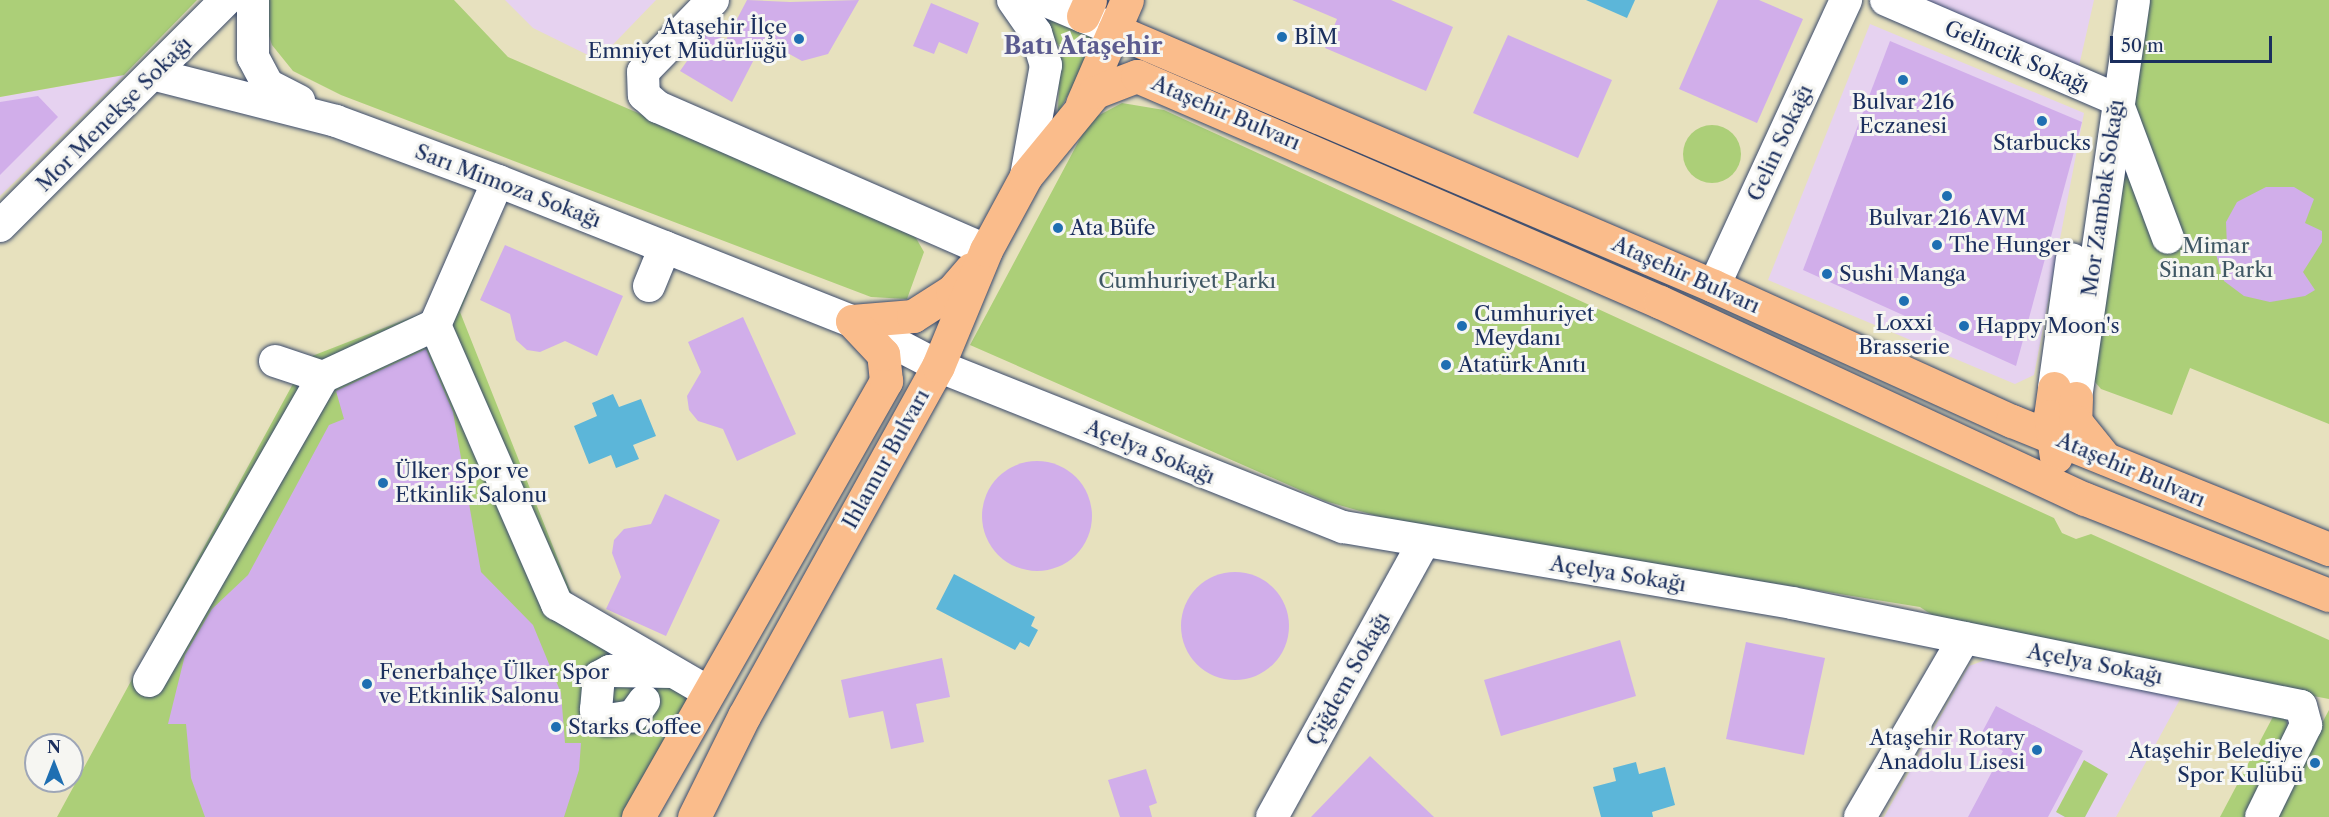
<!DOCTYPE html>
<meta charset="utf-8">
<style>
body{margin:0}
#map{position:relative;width:2329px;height:817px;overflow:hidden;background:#e7e1be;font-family:"Libre Caslon Text",serif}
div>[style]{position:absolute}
.built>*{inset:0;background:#e6d2f0}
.green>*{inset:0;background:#accf78}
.round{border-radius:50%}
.water>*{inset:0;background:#5cb6d9}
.building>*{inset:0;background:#d1aeea}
.roads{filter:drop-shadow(0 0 2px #3a4a6c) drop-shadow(0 0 2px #3a4a6c)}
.minor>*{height:32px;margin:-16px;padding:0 16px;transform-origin:16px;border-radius:16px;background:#fff}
.major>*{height:33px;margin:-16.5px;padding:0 16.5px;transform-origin:16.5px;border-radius:16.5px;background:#fabc8b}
.dots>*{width:16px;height:16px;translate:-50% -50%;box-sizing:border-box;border:3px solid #f6f6f2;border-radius:50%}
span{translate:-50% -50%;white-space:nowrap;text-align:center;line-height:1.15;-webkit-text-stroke:6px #f6f6f2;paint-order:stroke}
.poi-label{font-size:21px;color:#1b2f5e}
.right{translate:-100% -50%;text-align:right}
.left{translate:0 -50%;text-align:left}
.street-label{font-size:21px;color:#1b2f5e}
.park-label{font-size:21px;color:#3f5764}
.quarter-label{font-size:24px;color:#5b5b8f;font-weight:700}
.north{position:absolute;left:24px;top:733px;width:60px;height:60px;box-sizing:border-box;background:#f6f6f2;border:2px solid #9ea6b7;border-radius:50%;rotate:0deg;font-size:16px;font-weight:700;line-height:24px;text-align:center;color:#1b2f5e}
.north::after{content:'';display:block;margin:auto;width:21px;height:27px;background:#1f6fb2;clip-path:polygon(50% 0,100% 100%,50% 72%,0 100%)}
.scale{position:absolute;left:2110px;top:36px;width:162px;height:27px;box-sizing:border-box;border:3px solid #1b2f5e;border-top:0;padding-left:8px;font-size:18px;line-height:21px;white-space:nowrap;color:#1b2f5e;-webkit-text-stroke:4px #f6f6f2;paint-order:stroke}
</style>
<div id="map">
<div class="built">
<i style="clip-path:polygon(505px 0,656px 0,598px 60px,533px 28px)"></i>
<i style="clip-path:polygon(1917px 0,2094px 0,2079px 66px)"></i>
<i style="clip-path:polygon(1870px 24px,2084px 113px,2034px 375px,2015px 384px,1768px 280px)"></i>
<i style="clip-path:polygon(124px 75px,0 196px,0 97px)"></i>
<i style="clip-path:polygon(1991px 658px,2184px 692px,2116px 817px,1884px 817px,1969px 666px)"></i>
</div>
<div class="green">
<i style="clip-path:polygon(0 0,197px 0,124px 75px,0 97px)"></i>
<i style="clip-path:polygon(269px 0,454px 0,508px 57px,912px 231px,924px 252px,907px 299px,871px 297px,341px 95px,293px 71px,272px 45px,263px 18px)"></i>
<i style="clip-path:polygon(2148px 0,2329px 0,2329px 424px,2190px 368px,2172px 415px,2101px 389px,2082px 367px)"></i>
<i style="clip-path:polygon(1038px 12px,1099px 39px,1058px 113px,1060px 48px)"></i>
<i style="clip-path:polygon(1122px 103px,1164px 110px,2054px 518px,2062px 533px,2076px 539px,2091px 534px,2329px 640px,2329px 699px,1950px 627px,1920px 607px,1405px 524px,1325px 501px,970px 345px,1090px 120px)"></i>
<i class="round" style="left:1683px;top:125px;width:58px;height:58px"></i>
<i style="clip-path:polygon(505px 202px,460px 312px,577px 607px,703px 682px,621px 817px,57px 817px,307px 358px,430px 310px)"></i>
<i style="clip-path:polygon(2329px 710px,2329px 817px,2272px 817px)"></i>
<i style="clip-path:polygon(2276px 711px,2285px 712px,2290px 740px,2248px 817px,2220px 817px)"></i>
<i style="clip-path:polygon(2084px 760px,2108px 774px,2085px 817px,2065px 817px,2056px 812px)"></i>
</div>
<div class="water">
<i style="clip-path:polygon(1586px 0,1635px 0,1627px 18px)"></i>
<i style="clip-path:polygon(613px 394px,619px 407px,641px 399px,656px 436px,633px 445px,639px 459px,616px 468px,611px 455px,589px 464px,574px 426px,597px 416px,592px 403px)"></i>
<i style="clip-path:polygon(954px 574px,1035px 617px,1031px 626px,1038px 630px,1029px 647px,1020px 642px,1015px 650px,936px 609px)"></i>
<i style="clip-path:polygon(1636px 762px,1639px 774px,1665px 767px,1675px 805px,1652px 812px,1653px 817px,1601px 817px,1593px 787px,1616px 781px,1613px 768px)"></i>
</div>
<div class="building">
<i style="clip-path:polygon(747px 0,790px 2px,859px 0,828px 54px,802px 61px,764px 40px,732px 102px,680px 71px,708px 31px,726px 40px)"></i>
<i style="clip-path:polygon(1292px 0,1391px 0,1453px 27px,1426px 91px,1325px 48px,1337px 19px)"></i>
<i style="clip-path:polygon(1718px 0,1759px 0,1803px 19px,1757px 123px,1679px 89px)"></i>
<i style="clip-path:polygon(931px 3px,979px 23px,967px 54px,939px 42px,934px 54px,913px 46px)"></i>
<i style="clip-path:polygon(1508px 35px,1612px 80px,1578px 158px,1473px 113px)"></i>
<i style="clip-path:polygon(1890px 41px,2082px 122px,2016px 366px,1803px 270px)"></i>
<i style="clip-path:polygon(38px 96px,58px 117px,0 175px,0 102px)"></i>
<i style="clip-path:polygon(2266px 187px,2294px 187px,2314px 199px,2305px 223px,2322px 231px,2322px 242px,2303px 272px,2315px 290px,2305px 296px,2270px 302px,2244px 296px,2224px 281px,2215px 251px,2227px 247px,2226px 222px,2237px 202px)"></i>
<i style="clip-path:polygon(505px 245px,623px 296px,597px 356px,565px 341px,540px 352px,527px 350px,516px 340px,510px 314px,480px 300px)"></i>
<i style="clip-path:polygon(743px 317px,796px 434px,737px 461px,723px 429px,698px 421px,689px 410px,687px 396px,701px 372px,688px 342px)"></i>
<i style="clip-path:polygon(426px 349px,453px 412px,481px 572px,533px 625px,561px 693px,565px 743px,581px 743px,579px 770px,564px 817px,205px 817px,191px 778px,186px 724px,168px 724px,185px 655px,212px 609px,248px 575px,329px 425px,344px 419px,336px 391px)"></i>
<i class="round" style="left:982px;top:461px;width:110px;height:110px"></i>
<i style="clip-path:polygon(665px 494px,720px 520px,666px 636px,606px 609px,621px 577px,612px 553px,614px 540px,624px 529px,651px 524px)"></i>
<i class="round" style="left:1181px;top:572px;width:108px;height:108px"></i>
<i style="clip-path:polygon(1620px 640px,1636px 696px,1501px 736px,1484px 680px)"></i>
<i style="clip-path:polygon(1746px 642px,1825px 658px,1804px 755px,1726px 739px)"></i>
<i style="clip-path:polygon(942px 658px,950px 697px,916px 704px,924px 742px,891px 749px,883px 711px,849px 718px,841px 680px)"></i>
<i style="clip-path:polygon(1996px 706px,2083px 751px,2048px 817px,1968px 817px,2003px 751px,1979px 738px)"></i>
<i style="clip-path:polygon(1370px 756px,1434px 817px,1311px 817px)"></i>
<i style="clip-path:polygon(1146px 769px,1157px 803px,1149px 806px,1152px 817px,1120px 817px,1108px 780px)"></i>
</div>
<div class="roads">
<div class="minor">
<i style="left:253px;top:0;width:57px;rotate:90deg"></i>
<i style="left:253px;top:57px;width:32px;rotate:62deg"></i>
<i style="left:268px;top:85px;width:35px;rotate:27deg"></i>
<i style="left:713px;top:0;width:100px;rotate:134.2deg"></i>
<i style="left:643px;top:72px;width:23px;rotate:88deg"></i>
<i style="left:644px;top:95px;width:18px;rotate:41deg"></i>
<i style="left:658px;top:107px;width:358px;rotate:23.6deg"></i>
<i style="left:1013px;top:0;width:40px;rotate:55.1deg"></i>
<i style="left:1036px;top:33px;width:34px;rotate:73deg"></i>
<i style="left:1046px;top:65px;width:113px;rotate:100.2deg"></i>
<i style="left:1044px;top:0;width:69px;rotate:22.9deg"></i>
<i style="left:1886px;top:0;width:250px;rotate:23.3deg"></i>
<i style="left:2116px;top:99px;width:148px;rotate:69.5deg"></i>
<i style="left:156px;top:75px;width:186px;rotate:14.3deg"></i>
<i style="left:336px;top:121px;width:173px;rotate:20.3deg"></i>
<i style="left:498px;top:181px;width:381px;rotate:21.6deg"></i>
<i style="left:852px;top:321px;width:97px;rotate:27.6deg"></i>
<i style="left:938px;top:366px;width:436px;rotate:21.7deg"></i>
<i style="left:1343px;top:527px;width:455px;rotate:9.6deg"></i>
<i style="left:1792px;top:603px;width:519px;rotate:11.44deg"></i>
<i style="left:2301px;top:706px;width:20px;rotate:75deg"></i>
<i style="left:2306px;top:725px;width:102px;rotate:116.1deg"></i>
<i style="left:0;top:226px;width:320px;rotate:-45deg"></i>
<i style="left:649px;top:286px;width:42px;rotate:-67.7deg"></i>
<i style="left:1714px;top:286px;width:315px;rotate:-65.2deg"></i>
<i style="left:435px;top:325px;width:157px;rotate:-66.4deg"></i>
<i style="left:275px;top:361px;width:51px;rotate:18.4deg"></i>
<i style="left:2054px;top:388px;width:130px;rotate:-82.1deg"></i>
<i style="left:2076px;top:398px;width:402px;rotate:-81.7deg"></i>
<i style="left:149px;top:681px;width:350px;rotate:-60.2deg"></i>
<i style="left:323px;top:377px;width:123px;rotate:-24.9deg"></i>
<i style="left:435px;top:325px;width:305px;rotate:66.4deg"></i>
<i style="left:557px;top:604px;width:175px;rotate:30.2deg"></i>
<i style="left:644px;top:701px;width:19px;rotate:126deg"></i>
<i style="left:633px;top:716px;width:26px;rotate:171deg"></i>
<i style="left:607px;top:720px;width:15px;rotate:-138deg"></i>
<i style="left:596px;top:710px;width:33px;rotate:-85deg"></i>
<i style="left:599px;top:677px;width:13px;rotate:-29deg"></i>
<i style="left:610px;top:671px;width:62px;rotate:0.9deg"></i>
<i style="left:1272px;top:817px;width:314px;rotate:-61.1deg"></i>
<i style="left:1860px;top:817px;width:207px;rotate:-59.8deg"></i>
</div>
<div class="major">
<i style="left:1083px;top:16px;width:17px;rotate:-66deg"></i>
<i style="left:1114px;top:30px;width:652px;rotate:23.11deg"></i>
<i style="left:1714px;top:286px;width:327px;rotate:24.4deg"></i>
<i style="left:2012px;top:421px;width:342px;rotate:22deg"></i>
<i style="left:1082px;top:104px;width:113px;rotate:-66.6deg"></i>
<i style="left:852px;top:321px;width:61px;rotate:-4.7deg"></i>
<i style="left:913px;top:316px;width:46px;rotate:-32.7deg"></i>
<i style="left:952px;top:291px;width:29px;rotate:-49deg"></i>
<i style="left:2054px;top:388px;width:28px;rotate:98deg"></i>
<i style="left:2050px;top:416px;width:41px;rotate:81.7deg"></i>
<i style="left:2076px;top:398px;width:23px;rotate:92deg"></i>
<i style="left:2075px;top:421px;width:48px;rotate:51deg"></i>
<i style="left:638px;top:817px;width:502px;rotate:-60.37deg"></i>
<i style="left:886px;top:381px;width:27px;rotate:-96deg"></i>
<i style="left:883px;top:354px;width:45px;rotate:-133.2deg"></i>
<i style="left:694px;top:817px;width:113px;rotate:-63.7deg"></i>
<i style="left:744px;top:716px;width:400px;rotate:-61deg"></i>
<i style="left:938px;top:366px;width:126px;rotate:-67.5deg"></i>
<i style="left:986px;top:250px;width:84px;rotate:-61.6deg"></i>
<i style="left:1026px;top:176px;width:109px;rotate:-50.6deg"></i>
<i style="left:1095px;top:92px;width:45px;rotate:-20.9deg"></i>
<i style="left:1137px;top:76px;width:570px;rotate:23.37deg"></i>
<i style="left:1660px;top:302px;width:468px;rotate:24.9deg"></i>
<i style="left:2085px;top:499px;width:262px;rotate:21.5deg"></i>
</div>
</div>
<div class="dots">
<i style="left:1282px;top:37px;background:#1f6fb2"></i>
<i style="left:799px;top:39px;background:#1f6fb2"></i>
<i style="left:1903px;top:80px;background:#1f6fb2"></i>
<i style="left:2042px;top:121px;background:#1f6fb2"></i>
<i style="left:1947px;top:196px;background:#1f6fb2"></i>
<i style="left:1058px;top:228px;background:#1f6fb2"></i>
<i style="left:1937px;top:245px;background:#1f6fb2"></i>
<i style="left:1827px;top:274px;background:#1f6fb2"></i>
<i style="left:1904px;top:301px;background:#1f6fb2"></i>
<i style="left:1462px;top:326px;background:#1f6fb2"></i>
<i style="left:1964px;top:326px;background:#1f6fb2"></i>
<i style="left:1446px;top:365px;background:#1f6fb2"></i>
<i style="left:383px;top:483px;background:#1f6fb2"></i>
<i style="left:367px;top:684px;background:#1f6fb2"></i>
<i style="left:556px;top:727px;background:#1f6fb2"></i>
<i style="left:2037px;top:750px;background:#1f6fb2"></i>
<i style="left:2315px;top:763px;background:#1f6fb2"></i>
</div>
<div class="poi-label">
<span class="right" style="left:787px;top:39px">Ataşehir İlçe<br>Emniyet Müdürlüğü</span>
<span class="left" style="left:1294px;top:37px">BİM</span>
<span style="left:1903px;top:114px">Bulvar 216<br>Eczanesi</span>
<span style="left:2042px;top:143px">Starbucks</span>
<span style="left:1947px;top:218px">Bulvar 216 AVM</span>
<span class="left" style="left:1070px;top:228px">Ata Büfe</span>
<span class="left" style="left:1949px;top:245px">The Hunger</span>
<span class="left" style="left:1839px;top:274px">Sushi Manga</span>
<span class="left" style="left:1474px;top:326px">Cumhuriyet<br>Meydanı</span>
<span style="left:1904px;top:335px">Loxxi<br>Brasserie</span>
<span class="left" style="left:1976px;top:326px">Happy Moon's</span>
<span class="left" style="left:1458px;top:365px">Atatürk Anıtı</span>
<span class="left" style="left:395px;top:483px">Ülker Spor ve<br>Etkinlik Salonu</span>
<span class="left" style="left:379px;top:684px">Fenerbahçe Ülker Spor<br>ve Etkinlik Salonu</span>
<span class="left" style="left:568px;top:727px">Starks Coffee</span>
<span class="right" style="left:2025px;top:750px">Ataşehir Rotary<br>Anadolu Lisesi</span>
<span class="right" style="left:2303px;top:763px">Ataşehir Belediye<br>Spor Kulübü</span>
</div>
<div class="street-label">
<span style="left:2017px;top:57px;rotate:23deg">Gelincik Sokağı</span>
<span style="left:1226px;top:113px;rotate:23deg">Ataşehir Bulvarı</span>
<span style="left:114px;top:114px;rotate:-45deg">Mor Menekşe Sokağı</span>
<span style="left:1780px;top:143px;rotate:-65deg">Gelin Sokağı</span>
<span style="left:508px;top:186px;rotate:21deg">Sarı Mimoza Sokağı</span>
<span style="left:2103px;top:198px;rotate:-82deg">Mor Zambak Sokağı</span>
<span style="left:1686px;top:275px;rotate:24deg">Ataşehir Bulvarı</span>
<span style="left:1150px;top:452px;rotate:22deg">Açelya Sokağı</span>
<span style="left:886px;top:459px;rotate:-61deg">Ihlamur Bulvarı</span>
<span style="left:2131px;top:470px;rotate:23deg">Ataşehir Bulvarı</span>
<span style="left:1618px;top:574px;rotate:9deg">Açelya Sokağı</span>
<span style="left:2095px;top:664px;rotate:11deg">Açelya Sokağı</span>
<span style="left:1348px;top:679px;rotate:-61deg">Çiğdem Sokağı</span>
</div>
<div class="park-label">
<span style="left:2216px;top:258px">Mimar<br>Sinan Parkı</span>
<span style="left:1187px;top:281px">Cumhuriyet Parkı</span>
</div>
<div class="quarter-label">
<span style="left:1083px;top:46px">Batı Ataşehir</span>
</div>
<div class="north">N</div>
<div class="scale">50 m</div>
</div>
